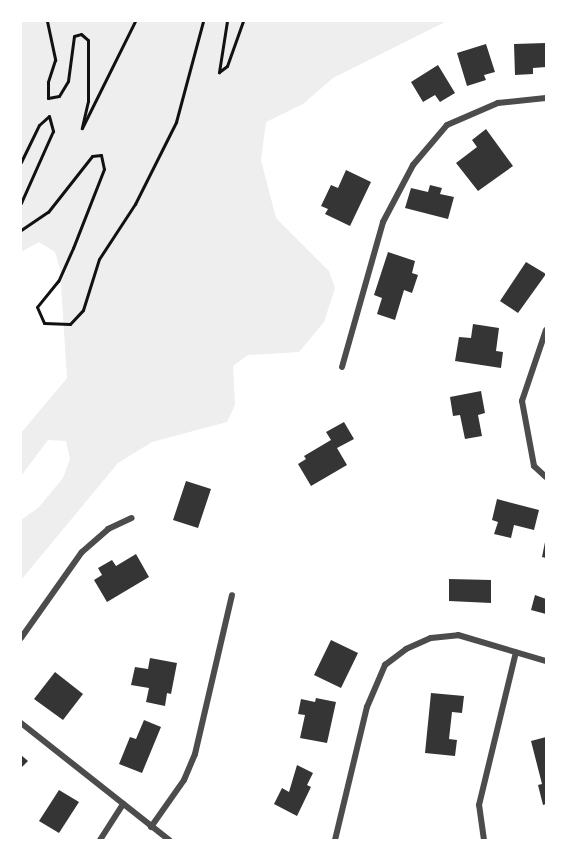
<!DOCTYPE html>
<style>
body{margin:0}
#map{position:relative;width:567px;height:861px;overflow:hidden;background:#fff;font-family:"Fira Sans Condensed",sans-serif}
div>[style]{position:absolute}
.green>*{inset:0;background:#eee}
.building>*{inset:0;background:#353535}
.path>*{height:3px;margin:-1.5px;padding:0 1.5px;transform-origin:1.5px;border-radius:1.5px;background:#111}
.minor>*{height:6px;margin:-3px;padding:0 3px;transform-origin:3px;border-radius:3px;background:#4c4c4c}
span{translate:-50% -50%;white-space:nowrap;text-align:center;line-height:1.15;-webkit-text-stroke:4.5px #fff;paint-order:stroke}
.frame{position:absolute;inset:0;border:22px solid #fff;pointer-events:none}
</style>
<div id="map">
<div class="green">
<i style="clip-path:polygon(21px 21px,447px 21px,333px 78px,303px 104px,266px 122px,261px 160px,276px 218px,329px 271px,335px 288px,324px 322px,299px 352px,248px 355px,233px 366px,235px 405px,227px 422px,152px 442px,118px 463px,21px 580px,21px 520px,39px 507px,63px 478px,70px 459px,66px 441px,48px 440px,21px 476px,21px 433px,67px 378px,60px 269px,55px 252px,39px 242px,21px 252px)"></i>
</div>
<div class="building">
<i style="clip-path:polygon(546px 43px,546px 67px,533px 68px,533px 74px,515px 75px,514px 44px)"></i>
<i style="clip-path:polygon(486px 44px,495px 72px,484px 75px,486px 80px,467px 86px,457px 53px)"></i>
<i style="clip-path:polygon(438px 65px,455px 93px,440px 102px,435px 95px,423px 102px,411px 82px)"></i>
<i style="clip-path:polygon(486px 129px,513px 166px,478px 191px,456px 163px,477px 147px,472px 140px)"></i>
<i style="clip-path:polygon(346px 170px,371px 182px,350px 226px,325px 214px,328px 209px,321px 206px,331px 185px,338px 188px)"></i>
<i style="clip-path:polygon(430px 185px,442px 188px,440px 194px,454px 197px,448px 219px,405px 208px,411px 188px,428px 192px)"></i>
<i style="clip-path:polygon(388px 252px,415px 261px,412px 273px,418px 275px,412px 293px,404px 290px,395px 320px,377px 314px,382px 298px,374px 295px)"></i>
<i style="clip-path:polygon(526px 262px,546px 274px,518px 313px,500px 301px)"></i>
<i style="clip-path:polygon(473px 324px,499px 328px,496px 351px,503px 352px,501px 368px,455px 361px,459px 337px,471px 338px)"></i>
<i style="clip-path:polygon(481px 391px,485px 413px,478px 415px,482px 436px,465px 439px,460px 415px,453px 416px,450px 397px)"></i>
<i style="clip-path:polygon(344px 422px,354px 439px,337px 448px,347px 465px,311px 486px,298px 464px,306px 459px,304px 456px,331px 440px,326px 432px)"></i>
<i style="clip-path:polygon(186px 481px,211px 489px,198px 528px,173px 520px)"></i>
<i style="clip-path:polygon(497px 499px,539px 510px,534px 530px,514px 525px,511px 538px,494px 534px,498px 522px,492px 520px)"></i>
<i style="clip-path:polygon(545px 542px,546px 542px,546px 558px,542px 557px)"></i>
<i style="clip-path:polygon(136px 554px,149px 577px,107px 602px,94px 580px,102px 575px,98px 568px,112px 560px,116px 566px)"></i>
<i style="clip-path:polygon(449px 579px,491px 580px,491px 603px,449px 601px)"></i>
<i style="clip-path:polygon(535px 595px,546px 599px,546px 614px,531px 610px)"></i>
<i style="clip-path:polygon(331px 640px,358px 653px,341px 688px,314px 675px)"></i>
<i style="clip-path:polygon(150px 658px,177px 663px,171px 694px,167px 693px,165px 706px,146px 702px,149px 688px,131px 685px,135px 667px,148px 669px)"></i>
<i style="clip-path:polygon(55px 672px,83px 694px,63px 720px,34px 699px)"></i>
<i style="clip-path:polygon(431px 693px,464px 696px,462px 713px,452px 712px,449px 739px,457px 740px,455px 756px,425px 753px)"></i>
<i style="clip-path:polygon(316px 698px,336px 702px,327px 743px,300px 738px,305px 715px,298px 714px,301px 699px,315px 702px)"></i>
<i style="clip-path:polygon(144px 720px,161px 727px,142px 773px,119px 764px,130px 737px,136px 739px)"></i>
<i style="clip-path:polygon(546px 737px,546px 804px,543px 805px,538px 785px,542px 784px,531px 741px)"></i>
<i style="clip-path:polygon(21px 755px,28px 761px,21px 768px)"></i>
<i style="clip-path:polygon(297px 765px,313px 773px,307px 785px,311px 787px,297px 816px,274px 804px,282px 788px,289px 792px)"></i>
<i style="clip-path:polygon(59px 790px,79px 802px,59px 833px,39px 821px)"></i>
</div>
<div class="path">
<i style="left:47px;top:21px;width:40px;rotate:78deg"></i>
<i style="left:55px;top:60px;width:23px;rotate:108deg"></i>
<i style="left:48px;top:82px;width:16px;rotate:90deg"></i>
<i style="left:48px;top:98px;width:11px;rotate:-10deg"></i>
<i style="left:59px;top:96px;width:17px;rotate:-59deg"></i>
<i style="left:68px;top:81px;width:45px;rotate:-82.4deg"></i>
<i style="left:74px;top:36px;width:7px;rotate:-16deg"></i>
<i style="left:81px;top:34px;width:9px;rotate:41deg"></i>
<i style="left:88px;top:40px;width:61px;rotate:90deg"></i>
<i style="left:88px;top:101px;width:28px;rotate:103deg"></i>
<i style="left:82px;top:128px;width:119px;rotate:-63.6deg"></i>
<i style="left:227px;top:21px;width:52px;rotate:98.9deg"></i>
<i style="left:219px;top:72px;width:10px;rotate:-37deg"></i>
<i style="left:227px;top:66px;width:48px;rotate:-70.4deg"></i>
<i style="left:21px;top:162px;width:41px;rotate:-64.1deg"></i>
<i style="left:39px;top:125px;width:13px;rotate:-42deg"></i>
<i style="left:49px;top:116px;width:16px;rotate:75deg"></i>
<i style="left:53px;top:131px;width:79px;rotate:114deg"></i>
<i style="left:21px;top:230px;width:32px;rotate:-34deg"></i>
<i style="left:48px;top:212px;width:71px;rotate:-51.8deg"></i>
<i style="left:92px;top:156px;width:9px;rotate:-6deg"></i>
<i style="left:101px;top:155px;width:14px;rotate:78deg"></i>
<i style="left:104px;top:169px;width:85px;rotate:111.4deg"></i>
<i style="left:73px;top:248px;width:36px;rotate:114deg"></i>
<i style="left:58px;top:281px;width:33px;rotate:129deg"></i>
<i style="left:37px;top:307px;width:17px;rotate:66deg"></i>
<i style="left:44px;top:323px;width:26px;rotate:2deg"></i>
<i style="left:70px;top:324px;width:19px;rotate:-47deg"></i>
<i style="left:83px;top:310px;width:53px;rotate:-72.6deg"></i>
<i style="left:99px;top:259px;width:66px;rotate:-56.8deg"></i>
<i style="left:135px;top:204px;width:92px;rotate:-63.4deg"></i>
<i style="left:176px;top:122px;width:105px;rotate:-75deg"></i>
</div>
<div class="minor">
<i style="left:546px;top:330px;width:75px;rotate:108.7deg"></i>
<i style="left:522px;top:401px;width:66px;rotate:79.5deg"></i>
<i style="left:534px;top:466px;width:16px;rotate:43deg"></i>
<i style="left:342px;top:367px;width:151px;rotate:-74.2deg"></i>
<i style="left:383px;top:222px;width:64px;rotate:-62.2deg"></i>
<i style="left:413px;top:165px;width:52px;rotate:-49.6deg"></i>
<i style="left:447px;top:125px;width:56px;rotate:-23.3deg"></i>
<i style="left:498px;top:103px;width:48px;rotate:-5.9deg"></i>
<i style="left:21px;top:638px;width:105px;rotate:-54.7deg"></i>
<i style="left:82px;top:552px;width:35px;rotate:-41deg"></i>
<i style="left:108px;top:529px;width:26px;rotate:-25deg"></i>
<i style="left:21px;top:723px;width:189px;rotate:38.3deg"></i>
<i style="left:151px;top:827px;width:57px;rotate:-54.9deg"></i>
<i style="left:184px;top:780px;width:28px;rotate:-67deg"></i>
<i style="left:195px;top:754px;width:163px;rotate:-76.9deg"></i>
<i style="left:100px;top:840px;width:43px;rotate:-57.4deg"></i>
<i style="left:335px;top:840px;width:137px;rotate:-76.5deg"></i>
<i style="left:367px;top:707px;width:46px;rotate:-66.8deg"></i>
<i style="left:385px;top:665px;width:26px;rotate:-37deg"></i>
<i style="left:406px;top:649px;width:27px;rotate:-24deg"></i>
<i style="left:431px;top:638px;width:27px;rotate:-6deg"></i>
<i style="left:458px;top:635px;width:92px;rotate:16.5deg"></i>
<i style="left:484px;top:840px;width:35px;rotate:-98deg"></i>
<i style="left:479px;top:805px;width:157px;rotate:-76.4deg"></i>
</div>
<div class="frame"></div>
</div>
